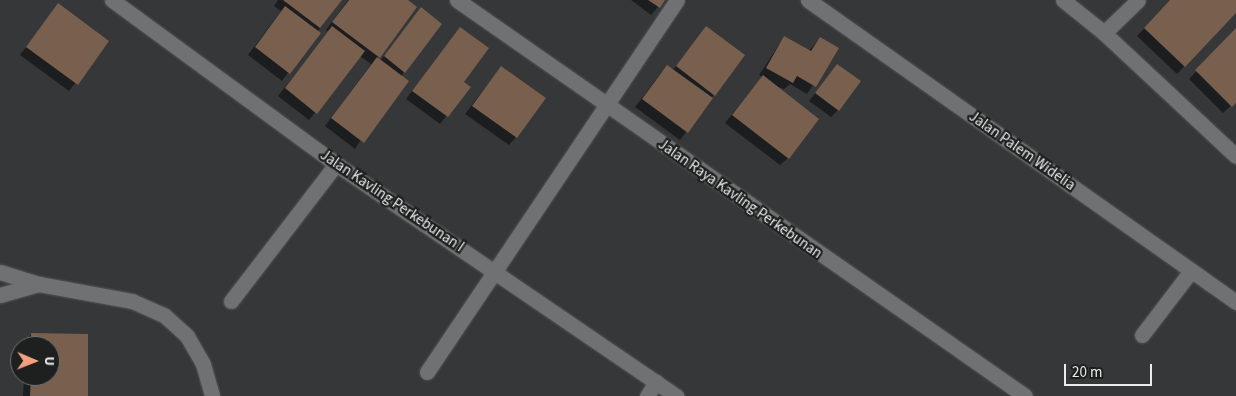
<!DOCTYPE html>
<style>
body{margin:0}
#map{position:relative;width:1236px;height:396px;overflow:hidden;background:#353739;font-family:"Source Sans 3",sans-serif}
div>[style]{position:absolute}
.shadow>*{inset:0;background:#0007}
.building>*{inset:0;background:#795f4e}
.roads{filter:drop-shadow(0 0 1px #525455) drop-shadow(0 0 1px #525455)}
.street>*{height:15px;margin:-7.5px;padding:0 7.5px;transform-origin:7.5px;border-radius:7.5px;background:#6f7173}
.secondary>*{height:15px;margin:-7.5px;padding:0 7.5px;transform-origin:7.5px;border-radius:7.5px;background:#6f7173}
span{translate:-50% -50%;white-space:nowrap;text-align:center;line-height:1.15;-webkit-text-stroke:4.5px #1e1f1f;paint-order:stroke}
.street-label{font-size:15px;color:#eaebec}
.north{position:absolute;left:10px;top:336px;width:50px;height:50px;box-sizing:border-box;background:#1e1f1f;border:1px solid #707171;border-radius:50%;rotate:91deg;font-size:14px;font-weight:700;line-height:20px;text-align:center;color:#eaebec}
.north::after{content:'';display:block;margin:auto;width:18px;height:22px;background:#f2a080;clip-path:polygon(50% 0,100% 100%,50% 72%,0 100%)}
.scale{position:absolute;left:1064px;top:364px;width:88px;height:22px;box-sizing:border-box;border:2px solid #eaebec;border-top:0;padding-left:6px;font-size:15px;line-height:18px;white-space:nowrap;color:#eaebec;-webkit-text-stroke:4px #1e1f1f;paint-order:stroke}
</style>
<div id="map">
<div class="shadow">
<i style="clip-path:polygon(278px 0,340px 0,282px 81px,248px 55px,281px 11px,274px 6px)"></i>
<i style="clip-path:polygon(348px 0,406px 0,377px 59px,380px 61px,421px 9px,404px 72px,355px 149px,325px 126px,371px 64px,360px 56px,309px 120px,278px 96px,329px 32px,326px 30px)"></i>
<i style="clip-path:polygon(631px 0,664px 0,651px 15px)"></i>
<i style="clip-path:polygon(1171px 0,1236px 0,1236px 12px,1177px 74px,1137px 36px)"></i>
<i style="clip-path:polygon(58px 5px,108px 41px,69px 91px,20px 55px)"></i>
<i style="clip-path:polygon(460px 28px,462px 82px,469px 87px,440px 124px,406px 99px)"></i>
<i style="clip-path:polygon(706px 28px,743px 56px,680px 140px,635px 107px,660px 74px,667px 66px,673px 70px)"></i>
<i style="clip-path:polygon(1236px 30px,1236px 101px,1223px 113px,1189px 79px)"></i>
<i style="clip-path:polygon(784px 37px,809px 51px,820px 38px,837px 49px,807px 94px,790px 84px,784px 89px,774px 86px,788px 158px,780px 165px,725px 123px,762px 77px,759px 75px)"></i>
<i style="clip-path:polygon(837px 65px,838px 110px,831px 117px,809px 101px)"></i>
<i style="clip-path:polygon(501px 67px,516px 137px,509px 145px,465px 114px)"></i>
<i style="clip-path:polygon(31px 334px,87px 335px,87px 396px,23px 396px,24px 376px,50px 376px,50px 346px,24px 346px)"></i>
</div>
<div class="building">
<i style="clip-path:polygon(283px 0,342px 0,320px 28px)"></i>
<i style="clip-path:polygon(349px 0,408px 0,417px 7px,380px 58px,332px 22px)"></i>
<i style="clip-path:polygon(648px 0,665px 0,660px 8px)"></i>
<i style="clip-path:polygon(1170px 0,1236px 0,1236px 13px,1185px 67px,1144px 28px)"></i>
<i style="clip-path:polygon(58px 3px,109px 41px,78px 85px,26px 47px)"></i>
<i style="clip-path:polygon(285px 6px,321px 33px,290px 74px,255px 47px)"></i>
<i style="clip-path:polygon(421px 7px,442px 24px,405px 73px,384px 56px)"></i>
<i style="clip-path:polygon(332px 26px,365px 51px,317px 114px,285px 88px)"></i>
<i style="clip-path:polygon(706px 26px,745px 55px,715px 96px,676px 66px)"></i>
<i style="clip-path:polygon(460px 27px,489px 48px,464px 82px,471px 87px,448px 117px,412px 91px)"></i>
<i style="clip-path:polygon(1236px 28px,1236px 103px,1232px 107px,1195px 70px)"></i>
<i style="clip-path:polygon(784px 36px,811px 51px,820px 37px,839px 48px,816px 87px,797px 76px,793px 83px,766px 68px)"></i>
<i style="clip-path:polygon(377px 57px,409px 81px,364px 143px,331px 118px)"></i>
<i style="clip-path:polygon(837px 64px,861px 81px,839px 111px,815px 93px)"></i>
<i style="clip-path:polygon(667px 65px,713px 98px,688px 133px,642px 99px)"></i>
<i style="clip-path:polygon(501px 66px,546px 98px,517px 138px,472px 106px)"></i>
<i style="clip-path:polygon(763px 75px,819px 119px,789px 159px,732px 115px)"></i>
<i style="clip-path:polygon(31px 333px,88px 334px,88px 396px,30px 396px,31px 376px,50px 376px,50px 346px,31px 346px)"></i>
</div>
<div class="roads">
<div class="street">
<i style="left:112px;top:0;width:278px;rotate:36.2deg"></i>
<i style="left:336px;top:164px;width:412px;rotate:34.3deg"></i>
<i style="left:808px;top:0;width:524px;rotate:35.21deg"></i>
<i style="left:1063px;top:0;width:53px;rotate:38.8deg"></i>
<i style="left:1104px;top:33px;width:180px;rotate:43deg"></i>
<i style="left:1104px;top:33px;width:47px;rotate:-44.1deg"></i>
<i style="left:0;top:272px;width:41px;rotate:17.1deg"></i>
<i style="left:39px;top:284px;width:95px;rotate:10.4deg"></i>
<i style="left:132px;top:301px;width:36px;rotate:24deg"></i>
<i style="left:165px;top:316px;width:30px;rotate:42deg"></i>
<i style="left:187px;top:336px;width:32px;rotate:60deg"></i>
<i style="left:203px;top:364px;width:33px;rotate:74deg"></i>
<i style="left:0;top:295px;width:41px;rotate:-15.8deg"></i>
<i style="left:231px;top:301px;width:173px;rotate:-52.5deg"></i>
<i style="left:1142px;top:335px;width:81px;rotate:-52.6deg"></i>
<i style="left:427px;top:372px;width:448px;rotate:-56.1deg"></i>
<i style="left:647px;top:396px;width:17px;rotate:-57deg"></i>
</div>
<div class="secondary">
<i style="left:457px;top:0;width:692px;rotate:34.88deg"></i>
</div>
</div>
<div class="street-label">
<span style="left:1022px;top:151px;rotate:35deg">Jalan Palem Widelia</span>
<span style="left:740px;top:199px;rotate:35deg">Jalan Raya Kavling Perkebunan</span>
<span style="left:392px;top:201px;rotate:34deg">Jalan Kavling Perkebunan I</span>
</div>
<div class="north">U</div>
<div class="scale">20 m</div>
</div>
